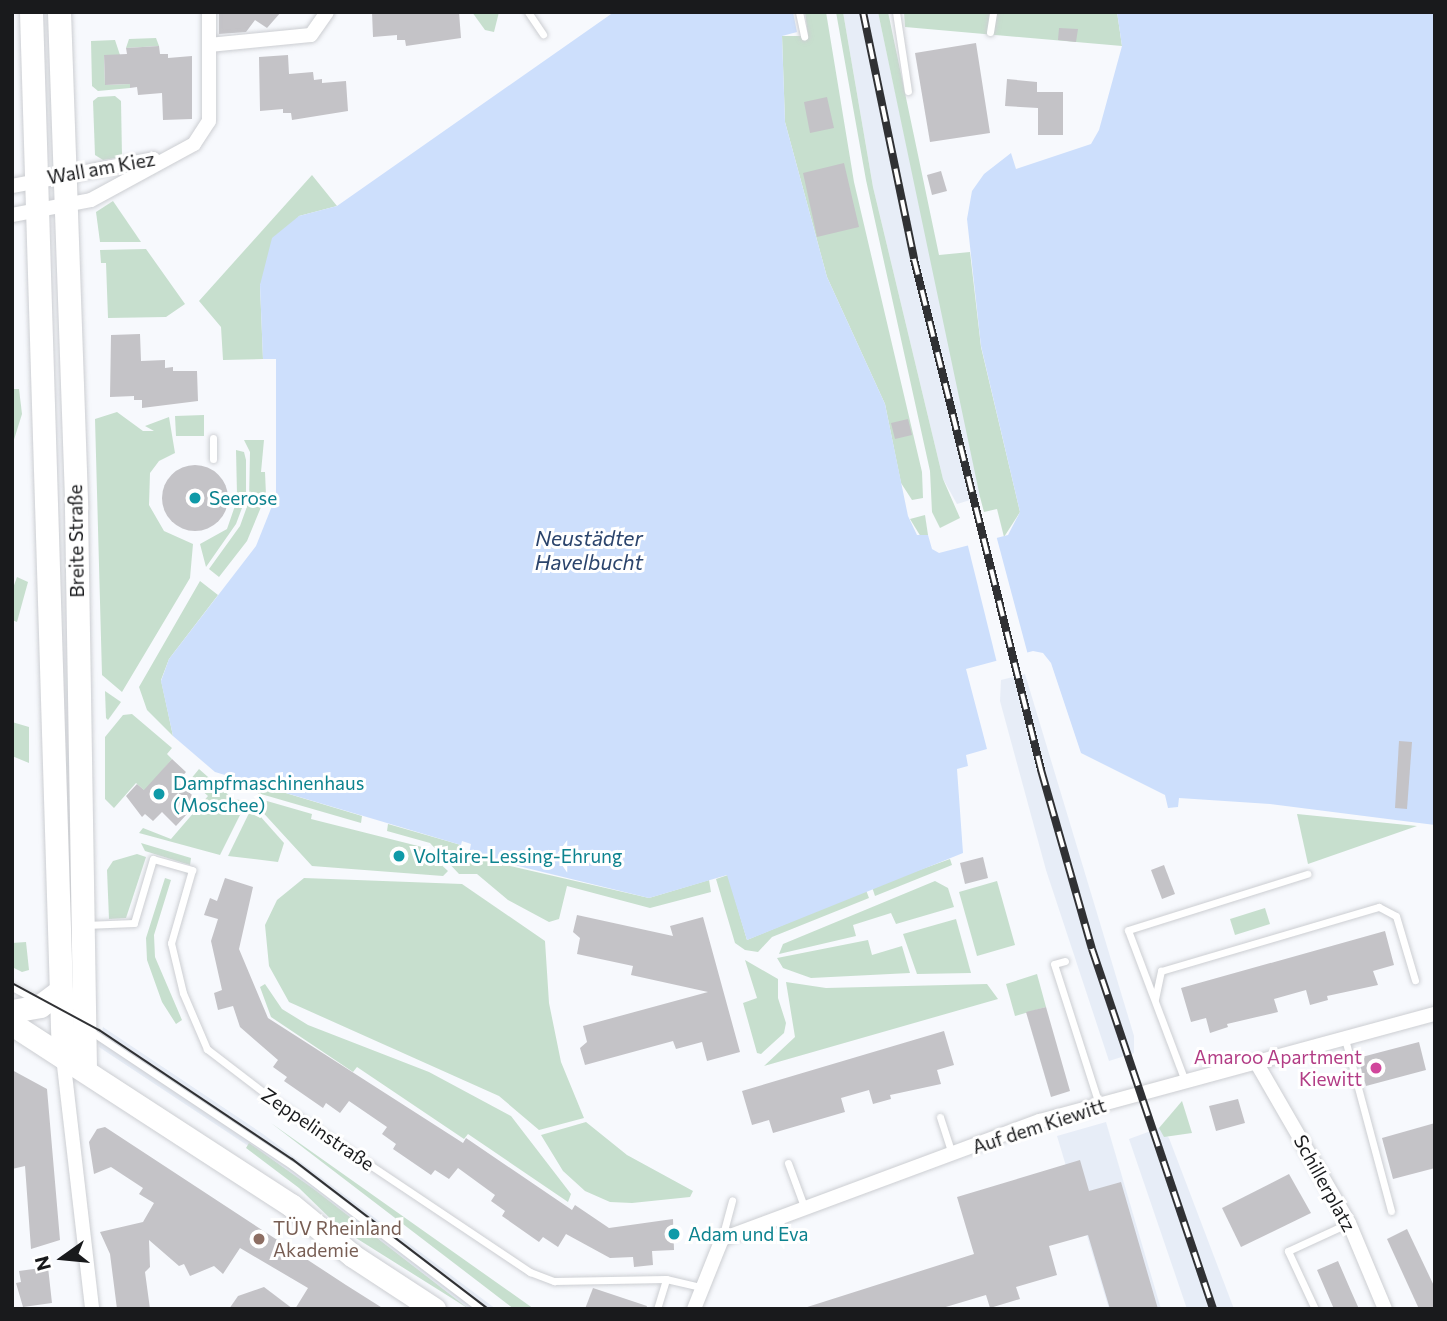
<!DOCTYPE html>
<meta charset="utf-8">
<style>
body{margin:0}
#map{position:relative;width:1447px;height:1321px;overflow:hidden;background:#f7f9fd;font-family:Commissioner,sans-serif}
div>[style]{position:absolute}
.built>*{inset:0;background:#e7edf7}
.green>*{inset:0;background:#c7dfce}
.water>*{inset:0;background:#cddffc}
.pier>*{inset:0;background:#f7f9fd}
.building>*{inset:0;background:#c4c3c7}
.round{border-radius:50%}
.roads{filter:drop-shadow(0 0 2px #ccced2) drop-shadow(0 0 2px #ccced2)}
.service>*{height:7px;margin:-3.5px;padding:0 3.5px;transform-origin:3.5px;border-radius:3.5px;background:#fff}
.minor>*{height:14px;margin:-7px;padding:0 7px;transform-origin:7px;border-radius:7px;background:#fff}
.primary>*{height:23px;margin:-11.5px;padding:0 11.5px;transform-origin:11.5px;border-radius:11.5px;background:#fff}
.tram>*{height:2px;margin:-1px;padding:0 1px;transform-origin:1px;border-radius:1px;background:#303134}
.rail>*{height:8px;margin-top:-4px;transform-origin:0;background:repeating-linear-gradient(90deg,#fff 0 16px,#303134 0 32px);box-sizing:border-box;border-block:2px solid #303134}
.dots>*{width:19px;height:19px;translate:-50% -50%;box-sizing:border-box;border:4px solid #fff;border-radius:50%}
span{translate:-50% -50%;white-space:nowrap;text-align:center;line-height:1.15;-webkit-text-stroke:6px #fff;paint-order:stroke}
.street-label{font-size:19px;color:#191a1c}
.culture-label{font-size:19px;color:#0d838f}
.left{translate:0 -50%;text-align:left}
.hotel-label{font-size:19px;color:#b23c85}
.right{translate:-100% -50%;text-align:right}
.education-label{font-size:19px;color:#785e54}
.water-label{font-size:21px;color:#2b446c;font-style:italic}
.frame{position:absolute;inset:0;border:14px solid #191a1c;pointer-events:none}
.north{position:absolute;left:28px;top:1223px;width:70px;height:70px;-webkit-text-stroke:5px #fff;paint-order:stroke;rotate:255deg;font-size:19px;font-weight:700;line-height:28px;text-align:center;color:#191a1c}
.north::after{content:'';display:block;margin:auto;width:24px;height:32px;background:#191a1c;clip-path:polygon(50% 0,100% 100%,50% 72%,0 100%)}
</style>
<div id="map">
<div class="built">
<i style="clip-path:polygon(843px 12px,878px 12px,976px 469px,980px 497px,957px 504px,943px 479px,873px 187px)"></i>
<i style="clip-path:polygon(1025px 674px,1134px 1036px,1134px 1053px,1109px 1061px,1046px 870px,1000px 701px,1001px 680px)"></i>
<i style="clip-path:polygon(103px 1027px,263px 1134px,496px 1309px,469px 1309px,315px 1190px,99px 1047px)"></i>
<i style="clip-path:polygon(1106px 1122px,1161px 1309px,1109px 1309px,1057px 1136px)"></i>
<i style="clip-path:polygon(1159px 1128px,1169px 1138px,1234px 1309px,1187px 1309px,1129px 1139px)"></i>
</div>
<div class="green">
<i style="clip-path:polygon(472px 12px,499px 12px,494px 32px,485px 30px)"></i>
<i style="clip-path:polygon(805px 12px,826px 12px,854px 182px,922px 472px,923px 498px,912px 500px,901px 483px,885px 404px,827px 277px,785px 122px,782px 36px,808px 36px)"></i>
<i style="clip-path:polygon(836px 12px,843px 12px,873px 187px,943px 479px,960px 518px,940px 528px,932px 512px,930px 471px,866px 180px)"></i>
<i style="clip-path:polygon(878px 12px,888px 12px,939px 255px,970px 252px,981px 347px,1020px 512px,1004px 537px,997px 509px,984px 512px,980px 497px)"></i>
<i style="clip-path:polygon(904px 12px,1117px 12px,1122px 46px,905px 27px)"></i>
<i style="clip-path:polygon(156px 38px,159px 46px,126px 48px,129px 39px)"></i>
<i style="clip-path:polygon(115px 40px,120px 55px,104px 56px,105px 85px,130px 84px,130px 88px,98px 91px,92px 86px,91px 41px)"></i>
<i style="clip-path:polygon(98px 97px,115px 96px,121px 101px,122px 157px,103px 160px,95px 155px,93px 101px)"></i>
<i style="clip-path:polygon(312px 175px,337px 206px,299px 216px,260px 285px,263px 359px,223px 360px,221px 327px,199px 301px)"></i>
<i style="clip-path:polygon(113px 201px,141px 242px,100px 242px,96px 212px)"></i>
<i style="clip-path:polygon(146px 249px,185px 304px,166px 317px,108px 318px,106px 263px,101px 263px,100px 250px)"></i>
<i style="clip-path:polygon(12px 389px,19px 389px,22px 414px,12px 446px)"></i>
<i style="clip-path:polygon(117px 412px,143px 431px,154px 431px,145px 426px,169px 417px,175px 453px,159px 461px,150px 473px,149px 505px,164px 531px,193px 544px,190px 578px,122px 692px,102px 675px,95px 419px)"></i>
<i style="clip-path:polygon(204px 415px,204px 436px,176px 436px,175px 416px)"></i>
<i style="clip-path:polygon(244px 440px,264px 440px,261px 472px,265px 472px,266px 495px,247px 541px,219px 577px,209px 569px,240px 526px,249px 501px,250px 452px)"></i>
<i style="clip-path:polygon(236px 450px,244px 452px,246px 460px,246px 494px,237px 494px)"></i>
<i style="clip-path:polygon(237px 500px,245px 500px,236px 524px,206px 567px,200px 544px,227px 529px)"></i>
<i style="clip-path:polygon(925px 515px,928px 535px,921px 537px,910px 519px)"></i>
<i style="clip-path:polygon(17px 577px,28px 582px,17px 622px,12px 620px,12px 591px)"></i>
<i style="clip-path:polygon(200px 581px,218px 595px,169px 659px,161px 680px,173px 736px,147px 710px,139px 687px)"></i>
<i style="clip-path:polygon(105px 691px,121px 702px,108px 720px,106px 718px)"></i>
<i style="clip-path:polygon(132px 714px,172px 748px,167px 754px,172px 759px,145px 791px,136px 783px,114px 808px,105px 799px,105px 737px,123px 715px)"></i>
<i style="clip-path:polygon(12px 722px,29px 727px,29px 763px,12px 756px)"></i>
<i style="clip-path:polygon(199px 769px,233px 799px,247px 801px,220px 855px,139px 833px,143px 828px,171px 839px,208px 796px,190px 780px)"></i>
<i style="clip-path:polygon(242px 780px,362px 816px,361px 823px,240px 788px)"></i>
<i style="clip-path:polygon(260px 799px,312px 814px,311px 819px,422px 847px,448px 871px,443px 876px,312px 866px,257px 806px)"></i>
<i style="clip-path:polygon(252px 807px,284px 843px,278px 862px,228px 856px)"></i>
<i style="clip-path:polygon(1297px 814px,1417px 826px,1308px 864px)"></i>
<i style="clip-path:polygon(388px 824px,461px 845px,459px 853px,471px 857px,649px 898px,709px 880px,711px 892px,650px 908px,567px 886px,559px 919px,549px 922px,508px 900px,477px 874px,459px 874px,430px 843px,387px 831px)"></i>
<i style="clip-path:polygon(141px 843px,191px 858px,190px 865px,145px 851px)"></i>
<i style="clip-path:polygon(137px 854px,146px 857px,126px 918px,109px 919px,107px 870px,113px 861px)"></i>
<i style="clip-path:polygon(950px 859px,952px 865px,875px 896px,872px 887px)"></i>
<i style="clip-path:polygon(728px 875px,747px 940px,866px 890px,869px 898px,772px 937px,758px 952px,745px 950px,735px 943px,716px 879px)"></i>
<i style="clip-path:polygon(165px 878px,171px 880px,154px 935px,155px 957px,182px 1020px,176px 1024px,162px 1002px,147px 960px,146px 938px)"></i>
<i style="clip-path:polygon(304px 878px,462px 884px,545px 941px,549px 1003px,561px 1062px,584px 1118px,539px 1130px,499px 1096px,289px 1002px,269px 966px,265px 925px,277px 900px)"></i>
<i style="clip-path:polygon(935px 881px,948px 888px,954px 907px,896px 924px,891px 913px,853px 925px,856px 936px,779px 954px,783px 944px)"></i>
<i style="clip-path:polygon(997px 881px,1015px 945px,977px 956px,959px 892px)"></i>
<i style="clip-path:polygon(1265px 908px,1270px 924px,1235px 935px,1230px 919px)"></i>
<i style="clip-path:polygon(956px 919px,971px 973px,917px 974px,903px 934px)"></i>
<i style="clip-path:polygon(868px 940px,872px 955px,902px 946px,910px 973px,811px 978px,783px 968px,777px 958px)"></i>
<i style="clip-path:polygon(26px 942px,29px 970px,22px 972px,12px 967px,12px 943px)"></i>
<i style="clip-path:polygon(745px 960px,778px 979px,778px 998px,786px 1023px,784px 1033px,761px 1054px,757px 1053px,743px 1003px,757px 998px)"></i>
<i style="clip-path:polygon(1037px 974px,1046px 1007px,1015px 1016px,1006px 984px)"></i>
<i style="clip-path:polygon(786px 982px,826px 988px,987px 984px,998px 999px,764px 1066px,795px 1037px)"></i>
<i style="clip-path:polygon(265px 984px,282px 1009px,308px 1025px,429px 1072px,511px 1116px,571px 1194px,568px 1202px,468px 1134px,464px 1139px,357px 1067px,353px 1072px,271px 1017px,260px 987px)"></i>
<i style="clip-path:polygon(1182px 1101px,1192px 1133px,1164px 1137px,1159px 1128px)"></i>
<i style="clip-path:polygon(586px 1122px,627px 1155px,693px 1191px,690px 1197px,632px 1203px,610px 1202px,585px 1191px,563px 1171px,541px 1135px)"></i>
<i style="clip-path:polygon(271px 1123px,534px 1309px,535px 1309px,514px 1309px)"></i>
<i style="clip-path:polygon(249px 1143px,315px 1190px,469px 1309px,340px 1228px,299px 1188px,246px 1148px)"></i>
</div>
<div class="water">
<i style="clip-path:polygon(614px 12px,793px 12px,797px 32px,782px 36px,785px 122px,827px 277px,885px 404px,908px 516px,917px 535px,928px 535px,932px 549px,939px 553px,1008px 535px,1020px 512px,981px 346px,967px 219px,972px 191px,984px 174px,1011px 153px,1016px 169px,1091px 144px,1099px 130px,1122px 46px,1117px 12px,1435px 12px,1435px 825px,1270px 804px,1179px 798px,1178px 807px,1168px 808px,1165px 795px,1081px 753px,1051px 663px,1043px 653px,1033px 651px,966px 669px,987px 749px,966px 755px,968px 766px,957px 769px,963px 853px,747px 940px,727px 875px,649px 898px,469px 854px,471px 844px,462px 841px,461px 845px,215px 772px,173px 736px,161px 681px,169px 659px,256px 546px,276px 496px,276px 359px,263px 359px,260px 285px,272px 238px,299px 216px,337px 206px)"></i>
</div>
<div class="pier">
<i style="clip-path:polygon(996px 535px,1028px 655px,997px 663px,967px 542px)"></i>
</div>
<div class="building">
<i style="clip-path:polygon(219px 12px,281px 12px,267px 28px,255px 20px,246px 32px,219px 34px)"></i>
<i style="clip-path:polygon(372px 12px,459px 12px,461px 38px,406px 46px,405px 40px,397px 40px,397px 35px,373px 37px)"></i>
<i style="clip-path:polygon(1059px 28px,1078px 29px,1076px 42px,1058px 40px)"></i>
<i style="clip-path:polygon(976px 43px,990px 133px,930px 142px,915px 53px)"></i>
<i style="clip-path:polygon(159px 46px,160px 54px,168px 54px,168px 58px,192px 56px,192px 119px,163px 120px,162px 93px,138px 95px,137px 87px,130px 88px,130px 84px,105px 85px,104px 55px,127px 54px,126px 48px)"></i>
<i style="clip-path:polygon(288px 55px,289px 74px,313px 72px,314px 80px,322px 79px,322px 83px,346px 81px,348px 111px,292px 120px,291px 113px,283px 113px,283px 109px,260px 111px,259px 57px)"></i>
<i style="clip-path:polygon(1007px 79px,1037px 82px,1037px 92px,1063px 92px,1063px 135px,1038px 135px,1038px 108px,1005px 106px)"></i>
<i style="clip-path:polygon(827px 97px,834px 128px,810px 133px,804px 102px)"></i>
<i style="clip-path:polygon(844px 163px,859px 227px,817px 237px,803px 173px)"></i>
<i style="clip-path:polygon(941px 171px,947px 191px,932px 195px,927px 175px)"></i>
<i style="clip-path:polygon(140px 334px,141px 361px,165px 360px,165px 368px,173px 367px,173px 371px,197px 371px,198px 401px,142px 408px,142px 400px,134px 400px,134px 396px,110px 397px,111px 335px)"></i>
<i style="clip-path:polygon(908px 419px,912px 435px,895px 439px,891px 423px)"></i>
<i class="round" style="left:162px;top:465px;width:66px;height:66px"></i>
<i style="clip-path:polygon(1399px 741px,1412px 742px,1407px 809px,1395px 808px)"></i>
<i style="clip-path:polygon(172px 759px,186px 772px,177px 782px,199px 801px,176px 826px,162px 812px,153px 821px,145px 814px,142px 817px,126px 796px,137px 784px,144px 790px)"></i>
<i style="clip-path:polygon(983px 857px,988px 878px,965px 884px,960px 863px)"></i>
<i style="clip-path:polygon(1164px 865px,1175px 894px,1162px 899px,1151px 870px)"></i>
<i style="clip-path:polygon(225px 878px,253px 887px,239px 949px,268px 1018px,463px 1143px,466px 1138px,572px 1210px,575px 1205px,609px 1228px,673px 1219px,674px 1250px,652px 1251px,653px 1265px,634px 1267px,633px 1257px,610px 1258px,566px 1234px,558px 1247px,543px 1237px,539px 1242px,502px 1216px,505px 1211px,491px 1201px,495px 1195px,458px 1168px,449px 1179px,435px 1170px,431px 1175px,393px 1149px,396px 1144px,382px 1134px,387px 1127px,349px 1101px,340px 1113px,326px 1103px,323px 1108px,284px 1081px,287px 1077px,273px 1067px,278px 1060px,240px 1027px,233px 1006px,218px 1010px,214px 993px,222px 990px,211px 941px,218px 919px,204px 915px,210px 898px,217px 901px)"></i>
<i style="clip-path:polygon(577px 915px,673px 936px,670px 926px,703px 917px,740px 1052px,707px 1061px,702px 1042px,676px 1049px,673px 1041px,585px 1065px,580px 1048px,587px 1042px,583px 1026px,708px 992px,631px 975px,633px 966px,577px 954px,580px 938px,573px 932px)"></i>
<i style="clip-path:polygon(1385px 931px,1394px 965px,1373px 971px,1378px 985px,1327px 996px,1328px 1000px,1310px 1005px,1306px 990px,1274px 999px,1278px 1012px,1227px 1024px,1228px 1027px,1210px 1033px,1206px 1018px,1191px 1022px,1181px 988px)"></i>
<i style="clip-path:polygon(1046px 1007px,1070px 1091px,1051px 1097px,1026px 1012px)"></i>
<i style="clip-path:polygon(944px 1031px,954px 1065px,937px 1070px,941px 1084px,890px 1095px,891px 1099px,873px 1104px,869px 1090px,841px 1098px,845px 1112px,773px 1133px,769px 1120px,752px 1125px,742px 1091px)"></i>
<i style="clip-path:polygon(1419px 1042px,1426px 1070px,1366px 1086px,1358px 1058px)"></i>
<i style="clip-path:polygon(12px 1070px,47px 1089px,60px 1240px,31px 1249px,25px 1166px,12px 1169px)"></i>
<i style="clip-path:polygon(1238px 1099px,1245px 1123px,1216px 1131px,1209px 1106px)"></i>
<i style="clip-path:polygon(1435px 1123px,1435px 1168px,1393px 1179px,1382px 1138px)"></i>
<i style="clip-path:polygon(105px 1127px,346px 1285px,384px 1309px,295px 1309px,308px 1288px,240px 1248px,223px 1274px,214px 1266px,190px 1276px,184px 1264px,179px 1266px,149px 1240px,150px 1267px,145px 1272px,150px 1309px,117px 1309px,110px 1254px,100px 1232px,143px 1222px,154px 1203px,139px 1194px,143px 1188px,111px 1167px,94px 1174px,89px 1142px,97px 1129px)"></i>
<i style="clip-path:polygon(1080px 1160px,1089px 1191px,1121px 1182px,1158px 1309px,1110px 1309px,1088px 1235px,1049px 1246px,1057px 1275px,1016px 1287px,1020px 1299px,990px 1308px,986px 1295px,939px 1309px,801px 1309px,974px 1254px,957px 1197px)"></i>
<i style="clip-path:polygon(1289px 1174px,1311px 1213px,1241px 1247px,1222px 1208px)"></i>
<i style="clip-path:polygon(1407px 1229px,1435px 1288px,1435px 1309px,1419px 1309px,1387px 1239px)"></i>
<i style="clip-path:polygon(1338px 1261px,1351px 1291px,1359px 1309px,1334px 1309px,1330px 1300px,1317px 1270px)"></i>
<i style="clip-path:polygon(48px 1267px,52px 1303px,23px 1307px,16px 1283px,21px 1282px,19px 1271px)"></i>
<i style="clip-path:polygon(264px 1287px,293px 1309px,229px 1309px,238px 1296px)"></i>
<i style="clip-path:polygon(593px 1288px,647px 1306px,646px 1309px,585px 1309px)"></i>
</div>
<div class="roads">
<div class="service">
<i style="left:528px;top:12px;width:27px;rotate:56deg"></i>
<i style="left:799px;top:12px;width:25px;rotate:78deg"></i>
<i style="left:896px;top:12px;width:80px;rotate:81.4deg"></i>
<i style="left:990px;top:32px;width:20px;rotate:-81deg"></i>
<i style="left:213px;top:438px;width:21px;rotate:90deg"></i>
<i style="left:85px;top:925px;width:49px;rotate:-2.3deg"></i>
<i style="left:134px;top:923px;width:67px;rotate:-73.5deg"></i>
<i style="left:153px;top:859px;width:41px;rotate:15.8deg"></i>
<i style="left:192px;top:870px;width:76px;rotate:106deg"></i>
<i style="left:171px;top:943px;width:51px;rotate:76.5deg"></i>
<i style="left:183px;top:993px;width:61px;rotate:66.8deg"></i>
<i style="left:207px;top:1049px;width:87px;rotate:37.5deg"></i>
<i style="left:276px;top:1102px;width:306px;rotate:33.8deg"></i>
<i style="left:530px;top:1272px;width:26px;rotate:21deg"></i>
<i style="left:554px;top:1281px;width:112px;rotate:-1deg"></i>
<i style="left:666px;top:1279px;width:37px;rotate:13deg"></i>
<i style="left:1065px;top:961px;width:11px;rotate:165deg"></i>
<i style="left:1054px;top:964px;width:147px;rotate:72.2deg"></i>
<i style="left:12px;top:987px;width:27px;rotate:28deg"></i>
<i style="left:1155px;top:999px;width:29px;rotate:-78deg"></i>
<i style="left:1161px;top:971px;width:227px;rotate:-16.4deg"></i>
<i style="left:1379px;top:907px;width:19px;rotate:28deg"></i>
<i style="left:1396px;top:916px;width:67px;rotate:73.5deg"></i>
<i style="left:89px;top:1030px;width:245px;rotate:33.7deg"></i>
<i style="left:293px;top:1166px;width:236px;rotate:37.3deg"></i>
<i style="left:1345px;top:1039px;width:178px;rotate:75deg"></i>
<i style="left:1185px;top:1081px;width:161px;rotate:-110.7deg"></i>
<i style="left:1128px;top:930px;width:188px;rotate:-17.4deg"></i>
<i style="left:940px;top:1117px;width:39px;rotate:72deg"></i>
<i style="left:788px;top:1163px;width:49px;rotate:69.7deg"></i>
<i style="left:722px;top:1238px;width:39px;rotate:-75deg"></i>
<i style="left:657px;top:1309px;width:31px;rotate:-73deg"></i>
<i style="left:1315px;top:1309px;width:64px;rotate:-115deg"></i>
<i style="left:1288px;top:1251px;width:67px;rotate:-24.7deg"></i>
</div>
<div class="minor">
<i style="left:209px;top:12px;width:33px;rotate:90deg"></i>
<i style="left:12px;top:186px;width:144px;rotate:-10.8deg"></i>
<i style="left:12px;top:215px;width:80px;rotate:-10.8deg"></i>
<i style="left:91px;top:200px;width:117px;rotate:-28.5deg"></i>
<i style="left:194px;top:144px;width:27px;rotate:-57deg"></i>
<i style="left:209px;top:121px;width:76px;rotate:-90deg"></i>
<i style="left:209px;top:45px;width:102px;rotate:-5.6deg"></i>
<i style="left:311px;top:35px;width:28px;rotate:-55deg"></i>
<i style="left:63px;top:1057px;width:254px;rotate:83.4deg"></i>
<i style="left:1256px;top:1062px;width:186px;rotate:60deg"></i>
<i style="left:1349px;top:1223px;width:93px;rotate:67.3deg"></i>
<i style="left:694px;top:1309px;width:75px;rotate:-68.2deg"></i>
<i style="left:722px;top:1239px;width:339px;rotate:-20.4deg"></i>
<i style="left:1040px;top:1121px;width:409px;rotate:-15.2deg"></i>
</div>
<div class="primary">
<i style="left:31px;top:12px;width:1045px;rotate:88.25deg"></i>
<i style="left:59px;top:12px;width:496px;rotate:88deg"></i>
<i style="left:76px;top:508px;width:562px;rotate:89.08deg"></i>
<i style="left:12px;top:1011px;width:28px;rotate:-10deg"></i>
<i style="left:40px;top:1006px;width:26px;rotate:-37deg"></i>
<i style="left:12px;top:1024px;width:333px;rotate:33deg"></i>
<i style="left:291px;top:1205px;width:80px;rotate:39.4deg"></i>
<i style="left:353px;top:1256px;width:97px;rotate:33.2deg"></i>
</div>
</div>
<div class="tram">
<i style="left:12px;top:983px;width:99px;rotate:28.4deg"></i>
<i style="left:99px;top:1030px;width:232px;rotate:33.8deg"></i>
<i style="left:292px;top:1159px;width:247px;rotate:37.4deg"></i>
</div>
<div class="rail">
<i style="left:863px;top:12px;width:252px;rotate:78.3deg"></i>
<i style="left:914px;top:259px;width:527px;rotate:76.04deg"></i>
<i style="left:1041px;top:770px;width:186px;rotate:74.1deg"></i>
<i style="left:1092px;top:949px;width:380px;rotate:71.4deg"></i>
</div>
<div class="dots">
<i style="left:195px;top:498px;background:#0f9aa8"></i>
<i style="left:159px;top:794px;background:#0f9aa8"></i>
<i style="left:399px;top:856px;background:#0f9aa8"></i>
<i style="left:1376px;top:1068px;background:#d1479c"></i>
<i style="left:674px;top:1234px;background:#0f9aa8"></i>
<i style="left:259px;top:1239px;background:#8d6e63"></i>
</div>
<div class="street-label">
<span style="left:101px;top:168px;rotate:-10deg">Wall am Kiez</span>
<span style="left:76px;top:541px;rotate:-91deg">Breite Straße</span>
<span style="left:1039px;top:1126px;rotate:-18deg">Auf dem Kiewitt</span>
<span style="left:318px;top:1129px;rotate:34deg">Zeppelinstraße</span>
<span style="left:1325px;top:1183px;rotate:61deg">Schillerplatz</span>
</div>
<div class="culture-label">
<span class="left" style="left:209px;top:498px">Seerose</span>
<span class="left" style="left:173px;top:794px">Dampfmaschinenhaus<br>(Moschee)</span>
<span class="left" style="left:413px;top:856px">Voltaire-Lessing-Ehrung</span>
<span class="left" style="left:688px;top:1234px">Adam und Eva</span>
</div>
<div class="hotel-label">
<span class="right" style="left:1362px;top:1068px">Amaroo Apartment<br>Kiewitt</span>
</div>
<div class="education-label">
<span class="left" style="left:273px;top:1239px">TÜV Rheinland<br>Akademie</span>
</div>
<div class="water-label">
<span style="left:589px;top:550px">Neustädter<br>Havelbucht</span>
</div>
<div class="frame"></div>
<div class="north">N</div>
</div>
